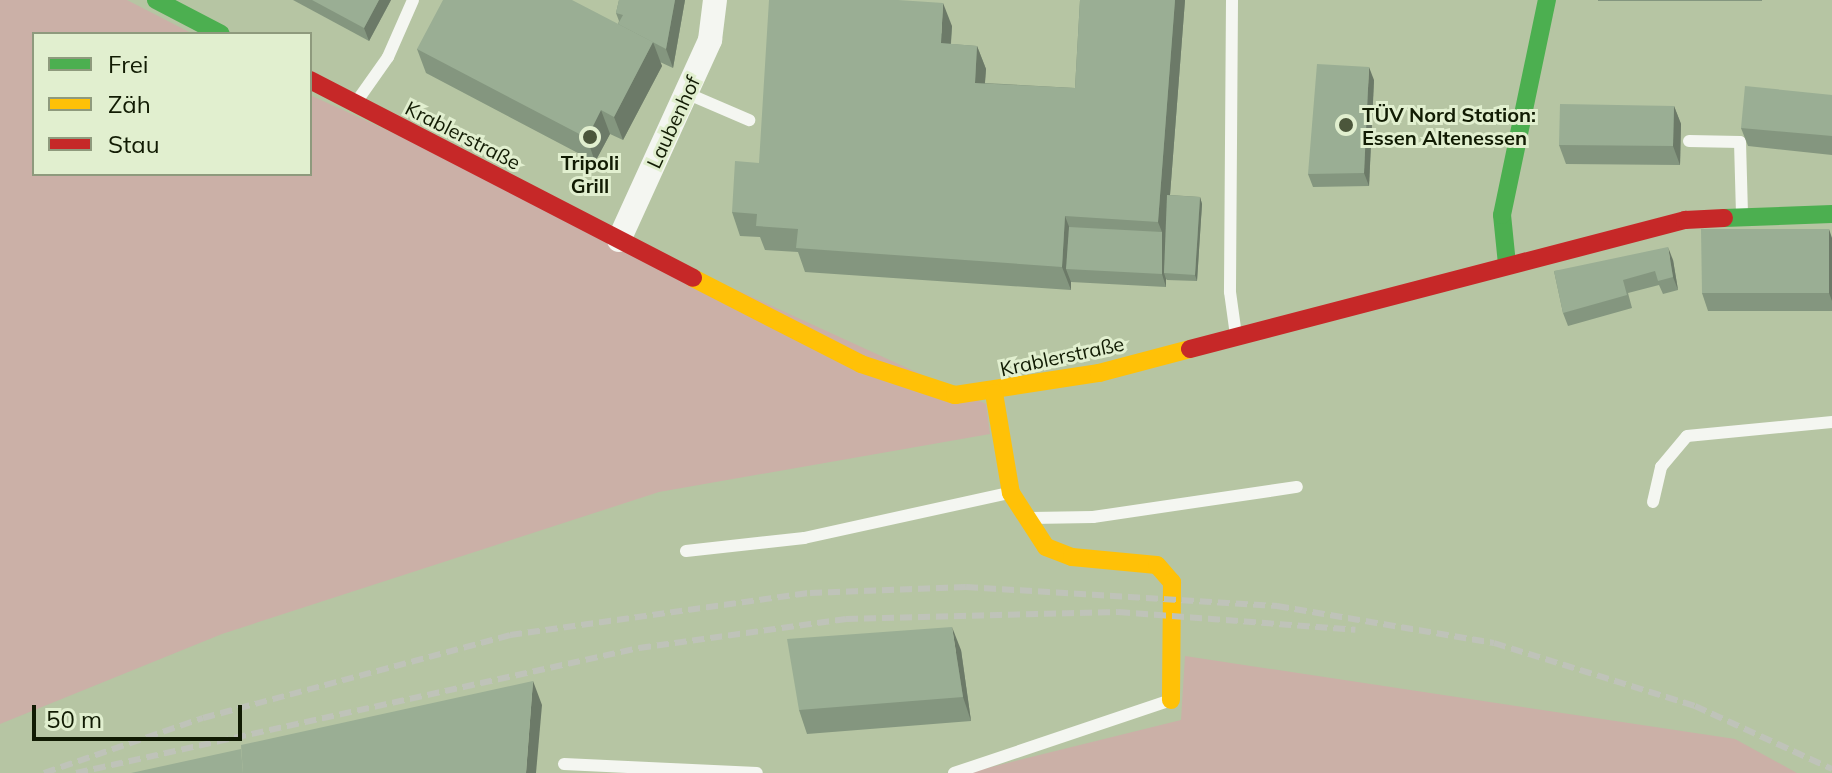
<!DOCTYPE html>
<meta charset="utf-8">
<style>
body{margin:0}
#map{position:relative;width:1832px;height:773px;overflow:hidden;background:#b6c5a3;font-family:Mulish,sans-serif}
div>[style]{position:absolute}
.green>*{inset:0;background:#cbb0a7}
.lane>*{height:12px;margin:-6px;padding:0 6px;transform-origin:6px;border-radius:6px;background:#f4f6f1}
.street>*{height:24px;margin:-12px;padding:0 12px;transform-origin:12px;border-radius:12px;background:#f4f6f1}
.fast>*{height:18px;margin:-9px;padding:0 9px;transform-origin:9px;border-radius:9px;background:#4caf50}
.slow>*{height:18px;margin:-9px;padding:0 9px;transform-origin:9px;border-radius:9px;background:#ffc107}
.jam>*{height:18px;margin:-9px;padding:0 9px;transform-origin:9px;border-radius:9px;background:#c62828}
.rail>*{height:6px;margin-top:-3px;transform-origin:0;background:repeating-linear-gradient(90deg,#bfc3b9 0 12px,transparent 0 18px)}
.wall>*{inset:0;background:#84967f}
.shaded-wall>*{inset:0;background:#6c7a68}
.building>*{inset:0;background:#9aae94}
.dots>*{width:22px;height:22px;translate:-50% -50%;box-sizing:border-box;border:4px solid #e1efcf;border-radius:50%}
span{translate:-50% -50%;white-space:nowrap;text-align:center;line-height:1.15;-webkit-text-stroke:6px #e1efcf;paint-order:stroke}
.poi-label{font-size:20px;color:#111b03;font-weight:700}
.left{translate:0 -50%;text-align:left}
.street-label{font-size:20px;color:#111b03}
.legend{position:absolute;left:32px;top:32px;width:280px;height:144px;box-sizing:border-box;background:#e1efcf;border:2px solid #8e9a7d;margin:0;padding:10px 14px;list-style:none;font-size:24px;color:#111b03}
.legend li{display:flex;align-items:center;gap:16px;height:40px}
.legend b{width:40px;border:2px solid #8e9a7d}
.scale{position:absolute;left:32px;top:705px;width:210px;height:36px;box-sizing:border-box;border:4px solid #111b03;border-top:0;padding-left:10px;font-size:24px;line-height:28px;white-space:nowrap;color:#111b03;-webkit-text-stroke:6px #e1efcf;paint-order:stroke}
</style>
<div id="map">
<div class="green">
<i style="clip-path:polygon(0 0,127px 0,193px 34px,34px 34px,34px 174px,310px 174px,310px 95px,986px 404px,990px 434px,659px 492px,222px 634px,0 724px)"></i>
<i style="clip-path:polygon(1185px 656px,1735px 739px,1797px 773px,967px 773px,1181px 720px)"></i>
</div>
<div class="lane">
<i style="left:1232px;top:0;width:292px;rotate:90.4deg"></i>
<i style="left:1230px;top:292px;width:43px;rotate:82.1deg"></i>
<i style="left:686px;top:93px;width:69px;rotate:23.2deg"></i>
<i style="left:357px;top:101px;width:54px;rotate:-54.8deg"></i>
<i style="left:388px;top:57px;width:62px;rotate:-66.3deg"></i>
<i style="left:1689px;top:141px;width:51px;rotate:1.1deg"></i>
<i style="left:1740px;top:142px;width:72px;rotate:88.4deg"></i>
<i style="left:1653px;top:502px;width:36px;rotate:-77deg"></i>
<i style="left:1661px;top:467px;width:40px;rotate:-50deg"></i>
<i style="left:1687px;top:436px;width:146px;rotate:-5.5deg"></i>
<i style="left:1031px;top:518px;width:62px;rotate:-0.9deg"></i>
<i style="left:1093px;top:517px;width:206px;rotate:-8.4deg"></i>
<i style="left:686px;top:551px;width:119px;rotate:-6.3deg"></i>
<i style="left:804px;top:538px;width:209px;rotate:-12.4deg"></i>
<i style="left:564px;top:764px;width:193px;rotate:2.7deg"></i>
<i style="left:954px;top:773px;width:229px;rotate:-18.6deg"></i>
</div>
<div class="street">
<i style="left:619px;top:240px;width:220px;rotate:-65.5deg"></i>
<i style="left:710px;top:40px;width:40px;rotate:-82.9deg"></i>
</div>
<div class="fast">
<i style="left:156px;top:0;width:73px;rotate:27.6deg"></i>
<i style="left:1724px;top:218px;width:108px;rotate:-2.1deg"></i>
<i style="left:1507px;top:264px;width:49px;rotate:-95.8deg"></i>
<i style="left:1502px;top:215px;width:220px;rotate:-78.2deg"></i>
</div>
<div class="slow">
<i style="left:693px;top:278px;width:189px;rotate:27.1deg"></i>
<i style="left:861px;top:364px;width:99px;rotate:18.3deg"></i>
<i style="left:955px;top:395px;width:146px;rotate:-8.7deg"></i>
<i style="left:1099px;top:373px;width:94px;rotate:-14.8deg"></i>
<i style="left:994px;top:393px;width:101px;rotate:80.4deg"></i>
<i style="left:1011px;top:493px;width:64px;rotate:57.1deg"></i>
<i style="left:1046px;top:547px;width:28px;rotate:21deg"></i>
<i style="left:1072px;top:557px;width:85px;rotate:5.4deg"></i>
<i style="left:1157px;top:565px;width:23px;rotate:49deg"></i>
<i style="left:1172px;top:582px;width:118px;rotate:90.5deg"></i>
</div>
<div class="jam">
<i style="left:310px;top:80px;width:431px;rotate:27.3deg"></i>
<i style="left:1190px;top:349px;width:512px;rotate:-14.61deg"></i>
<i style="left:1685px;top:220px;width:39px;rotate:-3deg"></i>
</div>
<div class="rail">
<i style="left:44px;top:773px;width:168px;rotate:-19.1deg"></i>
<i style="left:203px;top:718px;width:318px;rotate:-15.1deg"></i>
<i style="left:510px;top:635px;width:303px;rotate:-8deg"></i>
<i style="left:810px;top:593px;width:156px;rotate:-2.2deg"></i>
<i style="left:966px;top:587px;width:312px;rotate:3.5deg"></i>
<i style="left:1277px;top:606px;width:220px;rotate:9.7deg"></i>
<i style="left:1494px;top:643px;width:211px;rotate:17.4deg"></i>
<i style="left:1695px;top:706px;width:151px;rotate:24.7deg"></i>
<i style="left:76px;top:773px;width:577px;rotate:-12.52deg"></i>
<i style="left:639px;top:648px;width:209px;rotate:-8deg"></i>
<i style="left:846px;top:619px;width:272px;rotate:-1.5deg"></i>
<i style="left:1118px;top:612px;width:238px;rotate:4.3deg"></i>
</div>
<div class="wall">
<i style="clip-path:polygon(293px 0,391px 0,369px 41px)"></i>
<i style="clip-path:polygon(619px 0,685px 0,673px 68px,660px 62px,662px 66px,623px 140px,610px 134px,595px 162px,426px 73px,417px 49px,618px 24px,619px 21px,616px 13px)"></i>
<i style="clip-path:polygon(1080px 0,1185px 0,1170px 195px,1200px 197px,1202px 204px,1197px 281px,1167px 280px,1166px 279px,1166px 287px,1071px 282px,1071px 290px,805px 272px,798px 252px,765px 250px,760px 237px,740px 236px,732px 212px,759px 163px,952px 26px,951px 44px,977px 46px,986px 69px,985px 83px,1075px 88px)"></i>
<i style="clip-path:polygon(1598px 0,1762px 0,1762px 1px,1598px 1px)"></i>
<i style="clip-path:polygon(1374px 80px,1369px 186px,1313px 187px,1308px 174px)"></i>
<i style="clip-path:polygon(1832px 95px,1832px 155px,1748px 146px,1741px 128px)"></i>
<i style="clip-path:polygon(1674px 106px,1681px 124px,1680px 165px,1566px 164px,1559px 145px)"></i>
<i style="clip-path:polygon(1832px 238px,1832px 311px,1708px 311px,1702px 293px)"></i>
<i style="clip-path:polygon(1673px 260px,1678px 290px,1663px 294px,1659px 285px,1628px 293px,1632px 308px,1568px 326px,1563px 313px,1554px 271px)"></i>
<i style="clip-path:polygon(961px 650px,971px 721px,807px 734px,799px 710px)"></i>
</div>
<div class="shaded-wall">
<i style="clip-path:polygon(379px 0,391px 0,369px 41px,364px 28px)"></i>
<i style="clip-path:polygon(675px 0,685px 0,673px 68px,666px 49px)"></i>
<i style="clip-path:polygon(1175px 0,1185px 0,1164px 273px,1166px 279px,1166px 287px,1162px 274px,1162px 232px,1158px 222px)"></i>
<i style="clip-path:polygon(943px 3px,952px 26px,949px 67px,941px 43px)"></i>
<i style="clip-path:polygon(653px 42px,662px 66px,623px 140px,614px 117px)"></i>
<i style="clip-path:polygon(977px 46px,986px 69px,983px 106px,975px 83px)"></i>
<i style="clip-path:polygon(1369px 67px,1374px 80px,1369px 186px,1364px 173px)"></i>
<i style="clip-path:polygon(1674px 106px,1681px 124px,1680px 165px,1673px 146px)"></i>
<i style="clip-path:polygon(601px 110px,610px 134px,595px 162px,587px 138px)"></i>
<i style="clip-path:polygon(1200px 197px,1202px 204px,1197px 281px,1195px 275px)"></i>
<i style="clip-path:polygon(1065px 216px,1074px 240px,1066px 269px,1071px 282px,1071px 290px,1062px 267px)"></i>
<i style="clip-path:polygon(1829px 229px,1832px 238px,1832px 301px,1829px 293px)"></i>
<i style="clip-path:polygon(1668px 247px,1673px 260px,1678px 290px,1673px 277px)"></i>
<i style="clip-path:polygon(952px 627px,961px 650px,971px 721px,963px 697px)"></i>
<i style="clip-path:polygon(533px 681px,542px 705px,536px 773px,526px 773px)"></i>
</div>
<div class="building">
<i style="clip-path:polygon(312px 0,379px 0,364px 28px)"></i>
<i style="clip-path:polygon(443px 0,572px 0,653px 42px,614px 117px,601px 110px,587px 138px,417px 49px)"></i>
<i style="clip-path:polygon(619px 0,675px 0,666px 49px,618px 24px,623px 15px,616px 13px)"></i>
<i style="clip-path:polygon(769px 0,898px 0,943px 3px,941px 43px,977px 46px,975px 83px,1075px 88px,1080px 0,1175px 0,1158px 222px,1065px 216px,1062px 267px,796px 248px,798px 229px,756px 226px,757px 214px,732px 212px,735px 161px,759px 163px)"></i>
<i style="clip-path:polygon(1317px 64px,1369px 67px,1364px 173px,1308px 174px)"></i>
<i style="clip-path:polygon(1745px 86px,1832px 95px,1832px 136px,1741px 128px)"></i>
<i style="clip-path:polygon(1560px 104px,1674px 106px,1673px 146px,1559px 145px)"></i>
<i style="clip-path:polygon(1167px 195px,1200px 197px,1195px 275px,1164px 273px)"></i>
<i style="clip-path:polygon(1069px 227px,1162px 232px,1162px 274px,1066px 269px)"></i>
<i style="clip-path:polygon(1701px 229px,1829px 229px,1829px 293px,1702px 293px)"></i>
<i style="clip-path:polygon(1668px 247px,1673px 277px,1658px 281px,1655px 271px,1623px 280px,1627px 295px,1563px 313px,1554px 271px)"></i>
<i style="clip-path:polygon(952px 627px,963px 697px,799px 710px,787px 639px)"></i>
<i style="clip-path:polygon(533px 681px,526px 773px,243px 773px,241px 745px)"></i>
<i style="clip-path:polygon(241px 749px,243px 773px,131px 773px)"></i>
</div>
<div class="dots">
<i style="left:1346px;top:125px;background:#4b563b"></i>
<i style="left:590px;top:137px;background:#4b563b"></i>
</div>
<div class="poi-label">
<span class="left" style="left:1362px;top:126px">TÜV Nord Station:<br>Essen Altenessen</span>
<span style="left:590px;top:174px">Tripoli<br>Grill</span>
</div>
<div class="street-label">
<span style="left:673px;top:122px;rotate:-65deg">Laubenhof</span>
<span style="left:463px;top:135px;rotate:27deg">Krablerstraße</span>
<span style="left:1062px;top:356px;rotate:-12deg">Krablerstraße</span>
</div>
<ul class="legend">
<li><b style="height:10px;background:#4caf50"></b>Frei</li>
<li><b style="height:10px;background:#ffc107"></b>Zäh</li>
<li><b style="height:10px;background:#c62828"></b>Stau</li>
</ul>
<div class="scale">50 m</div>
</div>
